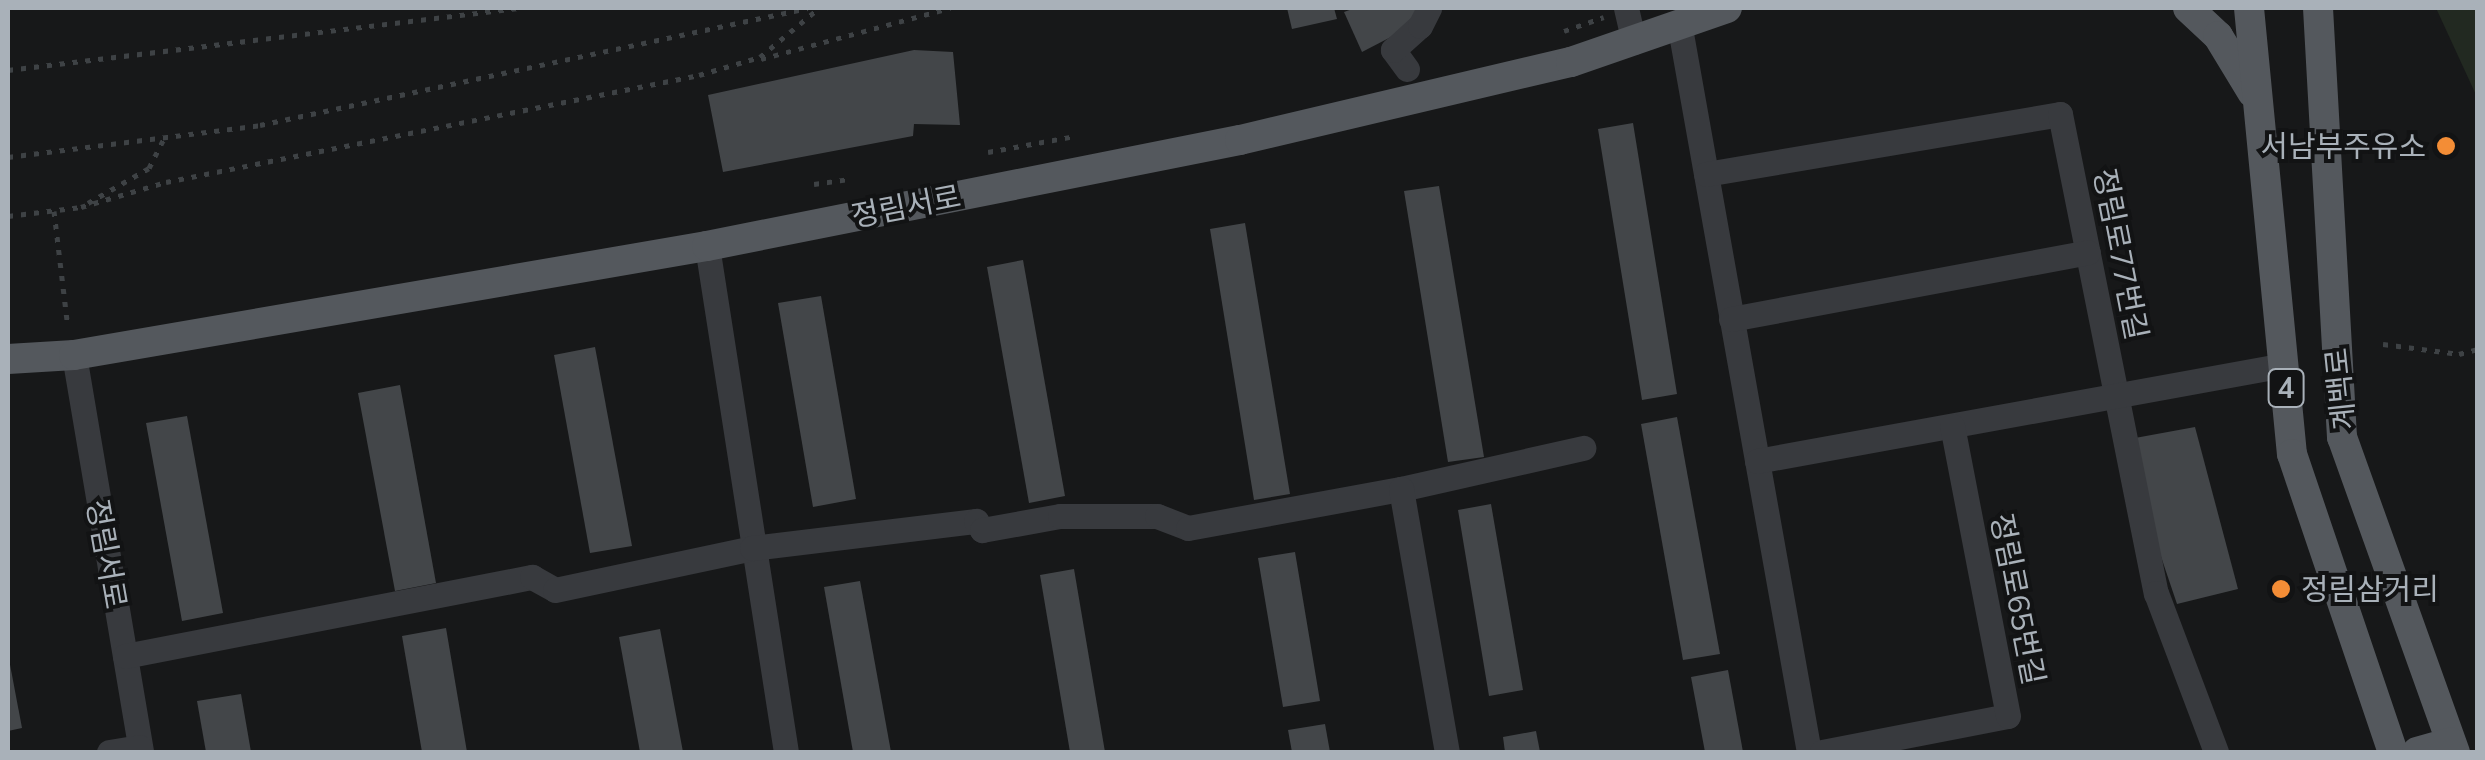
<!DOCTYPE html>
<meta charset="utf-8">
<style>
body{margin:0}
#map{position:relative;width:2485px;height:760px;overflow:hidden;background:#171819;font-family:Mulish,"Noto Sans KR",sans-serif}
div>[style]{position:absolute}
.green>*{inset:0;background:#222921}
.building>*{inset:0;background:#434649}
.path>*{height:5px;margin-top:-2.5px;transform-origin:0;background:repeating-linear-gradient(90deg,#3e4245 0 5px,transparent 0 13px)}
.minor>*{height:25px;margin:-12.5px;padding:0 12.5px;transform-origin:12.5px;border-radius:12.5px;background:#383a3e}
.major>*{height:30px;margin:-15px;padding:0 15px;transform-origin:15px;border-radius:15px;background:#54585d}
.dots>*{width:28px;height:28px;translate:-50% -50%;box-sizing:border-box;border:5px solid #121314;border-radius:50%}
span{translate:-50% -50%;white-space:nowrap;text-align:center;line-height:1.15;-webkit-text-stroke:8px #121314;paint-order:stroke}
.shield-label span{padding:2px 8px;background:#121314;border:2px solid;border-radius:8px;-webkit-text-stroke-width:0}
.shield-label{font-size:28px;color:#a9b1b9;font-weight:700}
.poi-label{font-size:30px;color:#a9b1b9}
.right{translate:-100% -50%;text-align:right}
.left{translate:0 -50%;text-align:left}
.street-label{font-size:30px;color:#a9b1b9}
.frame{position:absolute;inset:0;border:10px solid #a9b1b9;pointer-events:none}
</style>
<div id="map">
<div class="green">
<i style="clip-path:polygon(2436px 8px,2477px 8px,2477px 97px)"></i>
</div>
<div class="building">
<i style="clip-path:polygon(1287px 8px,1334px 8px,1337px 19px,1292px 29px)"></i>
<i style="clip-path:polygon(1355px 8px,1423px 8px,1414px 25px,1362px 52px,1344px 12px)"></i>
<i style="clip-path:polygon(914px 50px,953px 52px,960px 125px,914px 124px,913px 136px,723px 172px,708px 95px)"></i>
<i style="clip-path:polygon(1633px 123px,1677px 394px,1642px 400px,1598px 129px)"></i>
<i style="clip-path:polygon(1439px 186px,1484px 457px,1448px 462px,1404px 191px)"></i>
<i style="clip-path:polygon(1245px 223px,1290px 494px,1254px 500px,1210px 229px)"></i>
<i style="clip-path:polygon(1023px 260px,1065px 496px,1029px 503px,987px 267px)"></i>
<i style="clip-path:polygon(821px 296px,856px 499px,813px 507px,778px 303px)"></i>
<i style="clip-path:polygon(595px 347px,632px 546px,590px 553px,554px 355px)"></i>
<i style="clip-path:polygon(400px 385px,436px 583px,395px 591px,358px 393px)"></i>
<i style="clip-path:polygon(187px 416px,223px 613px,182px 621px,146px 423px)"></i>
<i style="clip-path:polygon(1677px 417px,1720px 654px,1683px 660px,1641px 424px)"></i>
<i style="clip-path:polygon(2195px 427px,2238px 589px,2177px 604px,2149px 521px,2135px 438px)"></i>
<i style="clip-path:polygon(1491px 504px,1523px 690px,1489px 696px,1458px 510px)"></i>
<i style="clip-path:polygon(1295px 552px,1320px 701px,1283px 707px,1258px 558px)"></i>
<i style="clip-path:polygon(1074px 569px,1105px 752px,1070px 752px,1040px 575px)"></i>
<i style="clip-path:polygon(860px 581px,891px 752px,853px 752px,824px 587px)"></i>
<i style="clip-path:polygon(446px 628px,467px 752px,422px 752px,402px 636px)"></i>
<i style="clip-path:polygon(660px 629px,683px 752px,640px 752px,619px 637px)"></i>
<i style="clip-path:polygon(8px 654px,22px 728px,8px 731px)"></i>
<i style="clip-path:polygon(1728px 670px,1743px 752px,1705px 752px,1691px 677px)"></i>
<i style="clip-path:polygon(241px 694px,251px 752px,206px 752px,197px 701px)"></i>
<i style="clip-path:polygon(1325px 724px,1330px 752px,1292px 752px,1288px 730px)"></i>
<i style="clip-path:polygon(1536px 731px,1540px 752px,1505px 752px,1503px 737px)"></i>
</div>
<div class="path">
<i style="left:1564px;top:31px;width:42px;rotate:-19.3deg"></i>
<i style="left:761px;top:59px;width:196px;rotate:-15.1deg"></i>
<i style="left:8px;top:70px;width:514px;rotate:-6.93deg"></i>
<i style="left:988px;top:152px;width:88px;rotate:-10.4deg"></i>
<i style="left:8px;top:157px;width:254px;rotate:-7.2deg"></i>
<i style="left:260px;top:125px;width:560px;rotate:-12.05deg"></i>
<i style="left:814px;top:184px;width:35px;rotate:-8deg"></i>
<i style="left:88px;top:203px;width:70px;rotate:-29.8deg"></i>
<i style="left:149px;top:168px;width:36px;rotate:-63deg"></i>
<i style="left:54px;top:211px;width:110px;rotate:83.2deg"></i>
<i style="left:8px;top:216px;width:74px;rotate:-7deg"></i>
<i style="left:81px;top:207px;width:89px;rotate:-16.4deg"></i>
<i style="left:166px;top:182px;width:544px;rotate:-11.35deg"></i>
<i style="left:699px;top:75px;width:64px;rotate:-16.4deg"></i>
<i style="left:760px;top:57px;width:77px;rotate:-39.7deg"></i>
<i style="left:2383px;top:344px;width:77px;rotate:7.5deg"></i>
<i style="left:2459px;top:354px;width:20px;rotate:-15deg"></i>
</div>
<div class="minor">
<i style="left:1626px;top:8px;width:35px;rotate:77deg"></i>
<i style="left:1680px;top:28px;width:735px;rotate:79.9deg"></i>
<i style="left:1407px;top:69px;width:24px;rotate:-126deg"></i>
<i style="left:1393px;top:50px;width:36px;rotate:-42deg"></i>
<i style="left:1420px;top:26px;width:20px;rotate:-63deg"></i>
<i style="left:1706px;top:174px;width:359px;rotate:-9.6deg"></i>
<i style="left:2060px;top:114px;width:489px;rotate:78.7deg"></i>
<i style="left:2156px;top:593px;width:170px;rotate:69.3deg"></i>
<i style="left:707px;top:246px;width:512px;rotate:81.13deg"></i>
<i style="left:1731px;top:319px;width:363px;rotate:-10.6deg"></i>
<i style="left:74px;top:355px;width:403px;rotate:80.4deg"></i>
<i style="left:1757px;top:461px;width:536px;rotate:-10.32deg"></i>
<i style="left:1401px;top:489px;width:187px;rotate:-12.7deg"></i>
<i style="left:125px;top:656px;width:415px;rotate:-11deg"></i>
<i style="left:532px;top:577px;width:26px;rotate:29deg"></i>
<i style="left:555px;top:590px;width:201px;rotate:-12deg"></i>
<i style="left:752px;top:548px;width:226px;rotate:-6.9deg"></i>
<i style="left:976px;top:521px;width:11px;rotate:56deg"></i>
<i style="left:982px;top:530px;width:79px;rotate:-10.2deg"></i>
<i style="left:1060px;top:516px;width:97px"></i>
<i style="left:1157px;top:516px;width:33px;rotate:21deg"></i>
<i style="left:1188px;top:528px;width:217px;rotate:-10.4deg"></i>
<i style="left:1401px;top:489px;width:267px;rotate:80.1deg"></i>
<i style="left:109px;top:752px;width:31px;rotate:-9deg"></i>
<i style="left:1822px;top:752px;width:189px;rotate:-11deg"></i>
<i style="left:2008px;top:716px;width:295px;rotate:-100.9deg"></i>
</div>
<div class="major">
<i style="left:2188px;top:8px;width:41px;rotate:43deg"></i>
<i style="left:2218px;top:36px;width:66px;rotate:58.7deg"></i>
<i style="left:2249px;top:8px;width:448px;rotate:84.5deg"></i>
<i style="left:2292px;top:454px;width:315px;rotate:71.3deg"></i>
<i style="left:2318px;top:8px;width:430px;rotate:86.8deg"></i>
<i style="left:2342px;top:437px;width:335px;rotate:70.3deg"></i>
<i style="left:8px;top:359px;width:66px;rotate:-3.5deg"></i>
<i style="left:74px;top:355px;width:642px;rotate:-9.77deg"></i>
<i style="left:707px;top:246px;width:543px;rotate:-11.25deg"></i>
<i style="left:1240px;top:140px;width:340px;rotate:-13.3deg"></i>
<i style="left:1571px;top:62px;width:165px;rotate:-19.1deg"></i>
<i style="left:2417px;top:752px;width:35px;rotate:-16deg"></i>
</div>
<div class="dots">
<i style="left:2446px;top:146px;background:#f38d36"></i>
<i style="left:2281px;top:589px;background:#f38d36"></i>
</div>
<div class="shield-label">
<span style="left:2286px;top:388px">4</span>
</div>
<div class="poi-label">
<span class="right" style="left:2426px;top:146px">서남부주유소</span>
<span class="left" style="left:2301px;top:589px">정림삼거리</span>
</div>
<div class="street-label">
<span style="left:906px;top:206px;rotate:-11deg">정림서로</span>
<span style="left:2121px;top:254px;rotate:79deg">정림로77번길</span>
<span style="left:2340px;top:389px;rotate:-96deg">계백로</span>
<span style="left:107px;top:554px;rotate:80deg">정림서로</span>
<span style="left:2018px;top:599px;rotate:79deg">정림로65번길</span>
</div>
<div class="frame"></div>
</div>
